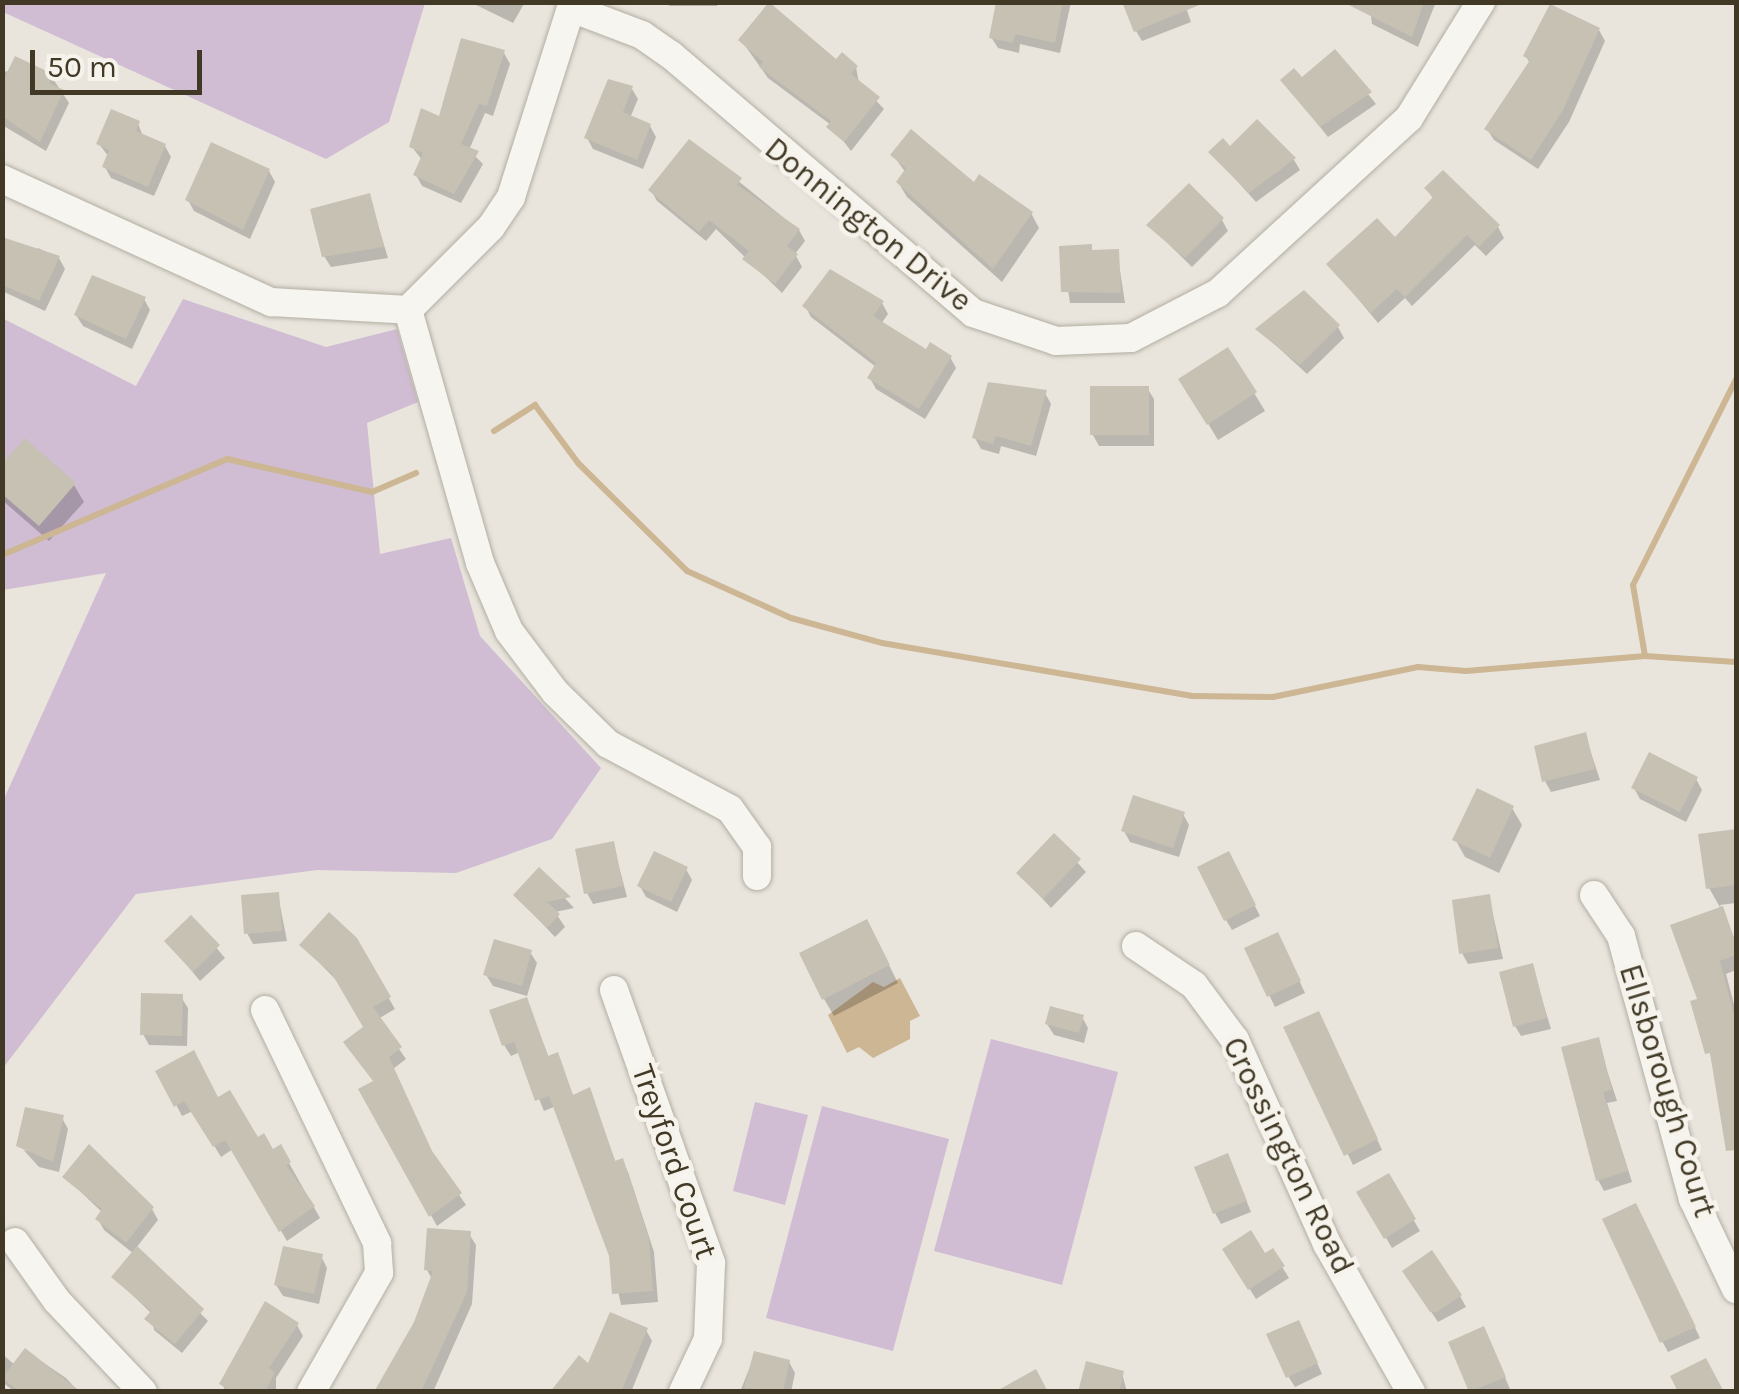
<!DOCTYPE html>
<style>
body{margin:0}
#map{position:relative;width:1739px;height:1394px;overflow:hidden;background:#e9e5dd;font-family:Karla,sans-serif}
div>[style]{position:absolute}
.green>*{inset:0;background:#d0bdd3}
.water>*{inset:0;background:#cdb693}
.shadow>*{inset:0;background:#0003}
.stream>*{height:6px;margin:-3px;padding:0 3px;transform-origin:3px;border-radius:3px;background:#cdb693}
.building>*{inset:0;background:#c6c1b3}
.roads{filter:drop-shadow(0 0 2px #b3aea2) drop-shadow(0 0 2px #b3aea2)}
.street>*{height:28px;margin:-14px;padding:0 14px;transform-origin:14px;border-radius:14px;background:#f6f5f0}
span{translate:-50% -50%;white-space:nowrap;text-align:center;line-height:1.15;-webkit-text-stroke:9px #f6f3ec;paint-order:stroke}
.street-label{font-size:32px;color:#413925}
.frame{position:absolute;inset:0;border:5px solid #413925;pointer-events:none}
.scale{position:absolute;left:30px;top:50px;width:172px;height:45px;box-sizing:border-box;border:5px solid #413925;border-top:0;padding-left:12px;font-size:30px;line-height:35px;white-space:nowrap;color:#413925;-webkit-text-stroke:8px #f6f3ec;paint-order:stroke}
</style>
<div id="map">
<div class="green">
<i style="clip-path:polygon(3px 2px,425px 2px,425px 3px,389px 122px,326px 159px,3px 12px)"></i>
<i style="clip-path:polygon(183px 299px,326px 347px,397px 329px,418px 402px,367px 423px,380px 554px,451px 538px,480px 636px,601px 768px,552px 839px,456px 873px,317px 870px,136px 894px,3px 1068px,3px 801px,106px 573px,3px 590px,2px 318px,136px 386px)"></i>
<i style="clip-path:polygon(991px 1039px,1118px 1072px,1062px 1285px,934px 1251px)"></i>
<i style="clip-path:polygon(755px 1102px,808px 1115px,785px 1205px,733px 1191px)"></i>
<i style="clip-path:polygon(822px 1106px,949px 1139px,893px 1351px,766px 1318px)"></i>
</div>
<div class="water">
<i style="clip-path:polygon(900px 978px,920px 1016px,910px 1021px,910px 1039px,873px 1058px,859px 1047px,847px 1053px,828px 1015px,873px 982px,884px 987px)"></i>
</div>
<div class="shadow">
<i style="clip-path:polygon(470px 2px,525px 2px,513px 23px)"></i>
<i style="clip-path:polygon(668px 2px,717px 2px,717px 6px,669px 6px)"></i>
<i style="clip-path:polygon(999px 2px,1071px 2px,1060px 53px,1020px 44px,1019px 53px,998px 48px,991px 37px)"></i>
<i style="clip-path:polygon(1184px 2px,1191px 22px,1142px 41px,1136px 31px)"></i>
<i style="clip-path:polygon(1369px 2px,1436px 2px,1418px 47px,1372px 24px)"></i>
<i style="clip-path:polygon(1599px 30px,1605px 41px,1569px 122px,1538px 169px,1494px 140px,1487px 129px,1530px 64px,1526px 56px)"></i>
<i style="clip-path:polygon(741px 40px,856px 67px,859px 83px,884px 109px,851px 151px,831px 125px,768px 78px)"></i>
<i style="clip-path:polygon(1335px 52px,1376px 104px,1328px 137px,1283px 80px,1301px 81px)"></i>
<i style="clip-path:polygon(504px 53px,510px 64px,493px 116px,485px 113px,469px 150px,483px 164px,461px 203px,422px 186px,416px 175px,422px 160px,412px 147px)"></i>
<i style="clip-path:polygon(2px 71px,51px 76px,69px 103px,46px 151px,2px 125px)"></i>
<i style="clip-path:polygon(632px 89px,638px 99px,630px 118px,650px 126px,656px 137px,643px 169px,593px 149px,587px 138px)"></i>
<i style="clip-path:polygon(138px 123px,143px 137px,165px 146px,171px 157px,154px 196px,111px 178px,105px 167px,109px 157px,99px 144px)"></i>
<i style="clip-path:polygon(690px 142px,799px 230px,805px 241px,795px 254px,802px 267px,782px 293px,716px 229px,706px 241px,657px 201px,651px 190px)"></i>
<i style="clip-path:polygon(1230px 149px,1294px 160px,1300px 170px,1256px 202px,1212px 153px)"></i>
<i style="clip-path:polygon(893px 155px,1031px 213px,1039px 228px,1002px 282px,907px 197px,898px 182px,906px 173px)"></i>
<i style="clip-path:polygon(269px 171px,275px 182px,250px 239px,194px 211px,188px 200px)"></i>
<i style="clip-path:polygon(1427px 189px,1498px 227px,1504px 238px,1486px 256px,1475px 245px,1412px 306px,1405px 298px,1378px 323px,1329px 264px,1394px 241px,1434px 200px)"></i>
<i style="clip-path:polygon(369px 196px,388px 258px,331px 267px,324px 256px)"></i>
<i style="clip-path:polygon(1222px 220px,1228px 231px,1192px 267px,1150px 226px)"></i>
<i style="clip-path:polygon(2px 238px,35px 255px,38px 248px,59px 258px,65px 269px,45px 311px,2px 291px)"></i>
<i style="clip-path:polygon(1062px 249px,1117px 251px,1125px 303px,1070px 303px)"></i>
<i style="clip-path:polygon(831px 272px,882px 303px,888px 314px,881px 324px,927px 352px,950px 357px,956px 368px,925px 419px,876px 389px,870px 378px,876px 367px,811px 317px,805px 306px)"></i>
<i style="clip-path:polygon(144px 299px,150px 310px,132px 349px,83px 326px,76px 315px)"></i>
<i style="clip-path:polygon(1338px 327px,1344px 338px,1307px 374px,1258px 329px)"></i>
<i style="clip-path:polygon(1228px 350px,1265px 411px,1218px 440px,1181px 379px)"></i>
<i style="clip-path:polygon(1147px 388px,1154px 399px,1154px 446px,1099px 446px,1093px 435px)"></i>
<i style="clip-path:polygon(1045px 393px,1051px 404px,1036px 456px,1001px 446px,999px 454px,981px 449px,975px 438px)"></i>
<i style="clip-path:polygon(2px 467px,74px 485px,84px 502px,49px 541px,2px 500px)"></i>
<i style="clip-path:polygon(1585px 735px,1600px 780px,1551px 792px,1545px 781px)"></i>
<i style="clip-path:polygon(1696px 779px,1702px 790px,1686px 822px,1640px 799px,1634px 788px)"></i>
<i style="clip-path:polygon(1512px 808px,1522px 825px,1499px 873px,1465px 857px,1455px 839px)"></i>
<i style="clip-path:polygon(1183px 814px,1189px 825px,1179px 857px,1130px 842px,1124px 831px)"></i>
<i style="clip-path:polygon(1736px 831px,1736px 903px,1720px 905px,1736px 942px,1736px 970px,1726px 974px,1736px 1012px,1736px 1148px,1725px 1129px,1700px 1001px,1721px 909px,1709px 888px,1701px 836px)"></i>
<i style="clip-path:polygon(1054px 837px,1086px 872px,1051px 908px,1019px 873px)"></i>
<i style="clip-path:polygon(613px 844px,627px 897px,593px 904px,587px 893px)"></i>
<i style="clip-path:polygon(1234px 865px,1260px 916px,1232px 930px,1226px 920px)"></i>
<i style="clip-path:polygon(686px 869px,692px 880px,677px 912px,646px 897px,640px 886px)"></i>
<i style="clip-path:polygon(540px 871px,574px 908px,555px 912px,565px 927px,555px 937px,516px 896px)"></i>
<i style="clip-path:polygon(278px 895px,287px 941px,253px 944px,247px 933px)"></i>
<i style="clip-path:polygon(1489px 897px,1503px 959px,1468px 964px,1462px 953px)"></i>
<i style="clip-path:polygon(191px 918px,225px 958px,200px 981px,167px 941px)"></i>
<i style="clip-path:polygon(876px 939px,898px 983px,834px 1016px,824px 999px)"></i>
<i style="clip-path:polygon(355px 940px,395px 1009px,378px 1019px,406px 1059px,393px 1069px,434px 1158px,466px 1205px,437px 1226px,361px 1090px,375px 1083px,366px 1028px,341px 985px,302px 945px)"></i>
<i style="clip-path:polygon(1283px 946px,1305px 993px,1275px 1007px,1247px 949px)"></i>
<i style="clip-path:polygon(530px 952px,537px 963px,527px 996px,493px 986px,486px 975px)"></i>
<i style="clip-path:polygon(1532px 966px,1551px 1029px,1521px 1036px,1515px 1026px)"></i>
<i style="clip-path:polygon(181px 997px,188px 1008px,187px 1046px,149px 1045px,143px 1034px)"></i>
<i style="clip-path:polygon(526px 1000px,549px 1058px,574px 1098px,589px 1090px,616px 1163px,622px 1161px,628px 1172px,654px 1252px,658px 1302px,621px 1305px,611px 1256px,556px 1106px,544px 1111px,520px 1052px,511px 1056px,504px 1045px)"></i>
<i style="clip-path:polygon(1082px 1017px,1088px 1028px,1084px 1043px,1054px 1035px,1047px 1024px)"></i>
<i style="clip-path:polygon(1325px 1025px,1382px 1150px,1353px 1165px,1287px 1028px)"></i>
<i style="clip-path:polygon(1597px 1040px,1617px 1101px,1607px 1103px,1632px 1182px,1604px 1191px,1598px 1180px)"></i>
<i style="clip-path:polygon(159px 1072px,218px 1100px,272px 1152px,280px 1147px,320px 1218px,287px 1241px,233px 1149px,221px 1157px,193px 1111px,182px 1116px)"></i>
<i style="clip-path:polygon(evenodd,62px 1118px,68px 1129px,59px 1172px,39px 1167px,19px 1145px,62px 1118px,23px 1145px,43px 1154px,23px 1150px,23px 1145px)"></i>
<i style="clip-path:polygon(1233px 1167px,1251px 1212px,1221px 1224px,1215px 1213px)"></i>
<i style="clip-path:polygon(1388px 1176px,1420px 1231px,1392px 1248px,1359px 1193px)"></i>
<i style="clip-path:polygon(65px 1177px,152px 1209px,158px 1220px,136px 1248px,208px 1321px,182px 1353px,154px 1330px,152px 1314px,114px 1277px,134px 1254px,104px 1230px,98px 1219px,103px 1213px)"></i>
<i style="clip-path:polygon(1642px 1217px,1700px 1338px,1668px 1352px,1662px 1341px)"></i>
<i style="clip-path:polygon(469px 1234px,476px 1245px,472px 1304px,433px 1392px,374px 1392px,416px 1323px,432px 1279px,427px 1270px)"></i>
<i style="clip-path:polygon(1225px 1250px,1265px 1256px,1272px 1251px,1289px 1278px,1256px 1299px)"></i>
<i style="clip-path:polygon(321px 1256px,327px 1268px,319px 1304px,283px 1296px,276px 1285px)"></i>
<i style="clip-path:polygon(1411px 1282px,1460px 1296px,1466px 1307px,1438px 1322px)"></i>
<i style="clip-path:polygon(297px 1325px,303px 1336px,276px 1378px,276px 1392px,226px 1392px,222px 1384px)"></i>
<i style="clip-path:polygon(646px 1330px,652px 1341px,631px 1392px,562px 1392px)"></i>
<i style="clip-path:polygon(1304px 1334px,1322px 1374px,1295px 1387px,1288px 1376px)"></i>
<i style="clip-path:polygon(1489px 1340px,1510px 1389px,1471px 1392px,1451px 1343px)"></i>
<i style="clip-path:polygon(26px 1351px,66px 1378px,79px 1392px,15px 1392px,2px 1382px,2px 1354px,15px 1365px)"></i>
<i style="clip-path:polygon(755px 1354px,789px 1362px,795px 1373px,791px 1392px,740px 1392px)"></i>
<i style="clip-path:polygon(1122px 1373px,1127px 1392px,1081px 1392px)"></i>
</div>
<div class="stream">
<i style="left:494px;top:431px;width:49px;rotate:-32.4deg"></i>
<i style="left:535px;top:405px;width:72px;rotate:53.4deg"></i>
<i style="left:578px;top:463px;width:153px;rotate:44.7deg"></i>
<i style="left:687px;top:571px;width:114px;rotate:24.3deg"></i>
<i style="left:791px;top:618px;width:94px;rotate:15.4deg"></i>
<i style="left:882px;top:643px;width:315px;rotate:9.7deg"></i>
<i style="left:1193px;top:696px;width:80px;rotate:0.7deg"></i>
<i style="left:1273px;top:697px;width:148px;rotate:-11.7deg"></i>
<i style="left:1418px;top:667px;width:48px;rotate:4.8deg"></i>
<i style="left:1466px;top:671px;width:180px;rotate:-4.8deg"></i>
<i style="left:1645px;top:656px;width:91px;rotate:3.8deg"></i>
<i style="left:2px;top:555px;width:245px;rotate:-23.1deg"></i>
<i style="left:227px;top:459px;width:149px;rotate:12.8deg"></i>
<i style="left:372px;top:492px;width:48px;rotate:-23.4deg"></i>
<i style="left:1645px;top:656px;width:72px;rotate:-99.6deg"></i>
<i style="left:1633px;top:585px;width:230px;rotate:-63.4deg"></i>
</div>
<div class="building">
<i style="clip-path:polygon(769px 2px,836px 59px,842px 52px,858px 66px,851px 74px,880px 97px,844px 142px,826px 127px,831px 121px,759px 67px,763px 62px,738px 40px)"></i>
<i style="clip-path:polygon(996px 2px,1063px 2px,1055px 43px,1015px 34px,1013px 43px,989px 38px)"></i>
<i style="clip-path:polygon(1122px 2px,1204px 2px,1204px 3px,1134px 32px)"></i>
<i style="clip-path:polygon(1343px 2px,1424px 2px,1412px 37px)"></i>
<i style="clip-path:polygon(1550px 4px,1600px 28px,1563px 110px,1531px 160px,1484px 129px,1530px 60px,1523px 56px)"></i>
<i style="clip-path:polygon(461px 38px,505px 50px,487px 106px,479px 104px,461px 144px,479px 151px,454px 194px,413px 175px,423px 153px,409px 147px,421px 108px,439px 116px)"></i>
<i style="clip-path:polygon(1335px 49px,1372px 92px,1320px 127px,1280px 80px,1294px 68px,1302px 77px)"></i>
<i style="clip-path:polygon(15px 56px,53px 74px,49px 83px,64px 90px,40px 142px,2px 116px,2px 83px)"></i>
<i style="clip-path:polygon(608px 79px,633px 86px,623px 112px,651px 124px,637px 160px,584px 138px)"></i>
<i style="clip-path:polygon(111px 109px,140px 121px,136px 131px,166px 144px,148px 187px,102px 167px,109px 150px,96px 144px)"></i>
<i style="clip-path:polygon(1257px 119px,1296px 158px,1249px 193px,1208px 152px,1223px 138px,1230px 146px)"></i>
<i style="clip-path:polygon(911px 129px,974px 182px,979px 174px,1033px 212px,993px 269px,896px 182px,906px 168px,890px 155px)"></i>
<i style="clip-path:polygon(689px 139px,742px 178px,737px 185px,800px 229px,787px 246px,798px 254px,775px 284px,742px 259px,749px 251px,709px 220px,699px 232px,648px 190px)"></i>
<i style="clip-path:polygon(211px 142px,270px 169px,243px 230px,185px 200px)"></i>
<i style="clip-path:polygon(1443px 170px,1500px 225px,1479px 247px,1467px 235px,1405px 297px,1397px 289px,1371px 313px,1326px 264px,1377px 218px,1395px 237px,1433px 197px,1424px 188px)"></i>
<i style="clip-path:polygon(1189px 183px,1224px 218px,1185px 258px,1146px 225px)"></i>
<i style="clip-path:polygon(370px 193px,384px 247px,322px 257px,310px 209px)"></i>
<i style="clip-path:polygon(2px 237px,60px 256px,39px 301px,2px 285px)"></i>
<i style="clip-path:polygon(1092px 244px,1092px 250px,1119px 249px,1121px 293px,1061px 292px,1059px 246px)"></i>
<i style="clip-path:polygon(830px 269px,884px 301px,873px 316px,926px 349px,930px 342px,952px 356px,919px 409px,867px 378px,876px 363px,802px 306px)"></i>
<i style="clip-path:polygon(92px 275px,146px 297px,126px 339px,74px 315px)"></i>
<i style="clip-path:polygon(1304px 290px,1340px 325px,1300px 365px,1255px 329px)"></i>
<i style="clip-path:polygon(1228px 347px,1257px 392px,1207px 425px,1178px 379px)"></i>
<i style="clip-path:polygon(988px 382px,1047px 390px,1031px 446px,996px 436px,993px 444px,972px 438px)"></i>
<i style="clip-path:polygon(1090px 386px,1149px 386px,1149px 435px,1090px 435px)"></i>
<i style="clip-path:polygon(25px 438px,76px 483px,39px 526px,2px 494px,2px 463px)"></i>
<i style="clip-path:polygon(1586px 732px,1595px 769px,1542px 782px,1534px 746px)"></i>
<i style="clip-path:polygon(1649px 752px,1698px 777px,1680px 812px,1631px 788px)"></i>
<i style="clip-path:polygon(1477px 788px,1514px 806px,1490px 858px,1452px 840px)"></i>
<i style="clip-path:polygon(1133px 795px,1185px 812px,1173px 848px,1121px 831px)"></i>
<i style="clip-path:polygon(1736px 829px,1736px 885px,1706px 889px,1698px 834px)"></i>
<i style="clip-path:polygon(1054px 833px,1081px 859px,1043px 899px,1016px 873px)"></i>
<i style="clip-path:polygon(614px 841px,623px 886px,584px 894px,575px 849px)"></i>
<i style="clip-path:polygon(654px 851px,688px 867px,671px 902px,637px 886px)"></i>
<i style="clip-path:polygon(1229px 851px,1256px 905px,1224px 921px,1197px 867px)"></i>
<i style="clip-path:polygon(539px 867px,571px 897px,547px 902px,560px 914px,547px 928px,513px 895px)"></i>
<i style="clip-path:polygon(279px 892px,282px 931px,244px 934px,241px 895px)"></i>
<i style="clip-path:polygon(1490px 894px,1498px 948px,1459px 954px,1452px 900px)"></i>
<i style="clip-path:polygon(1723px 906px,1736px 944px,1736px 955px,1720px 961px,1736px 1022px,1736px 1150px,1726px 1151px,1710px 1053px,1705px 1054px,1690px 1001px,1697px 999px,1670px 925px)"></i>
<i style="clip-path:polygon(329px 912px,357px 938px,391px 997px,373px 1007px,402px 1047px,389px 1057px,432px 1151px,462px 1193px,429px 1217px,358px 1089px,373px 1081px,343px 1042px,363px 1027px,332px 974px,299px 945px)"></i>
<i style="clip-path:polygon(191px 915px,220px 945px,193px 972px,164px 941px)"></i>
<i style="clip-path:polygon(867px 919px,890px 965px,822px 1000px,799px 953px)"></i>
<i style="clip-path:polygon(1278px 932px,1301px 981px,1267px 997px,1244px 948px)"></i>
<i style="clip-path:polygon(494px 939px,532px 950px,522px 986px,483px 975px)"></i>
<i style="clip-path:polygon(1533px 963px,1547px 1018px,1513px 1027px,1499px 972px)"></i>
<i style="clip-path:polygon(141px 993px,183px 994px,182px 1036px,140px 1035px)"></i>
<i style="clip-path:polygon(527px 997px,548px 1056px,558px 1052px,573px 1095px,590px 1087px,615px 1161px,623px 1158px,649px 1239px,653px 1291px,612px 1294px,609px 1256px,549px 1096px,535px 1101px,514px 1042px,502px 1046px,489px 1010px)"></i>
<i style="clip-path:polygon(1050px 1006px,1084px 1015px,1079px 1033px,1045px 1024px)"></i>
<i style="clip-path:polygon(1319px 1011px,1378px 1139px,1344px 1156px,1283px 1027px)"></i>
<i style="clip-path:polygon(1599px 1037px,1612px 1090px,1603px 1092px,1628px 1171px,1596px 1181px,1561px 1047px)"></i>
<i style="clip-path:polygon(194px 1050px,218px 1097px,230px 1090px,258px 1137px,264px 1133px,273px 1149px,281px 1144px,291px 1162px,286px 1165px,315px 1206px,279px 1232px,225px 1140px,213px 1147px,184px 1101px,174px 1107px,155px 1071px)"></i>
<i style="clip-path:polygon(25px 1107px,64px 1115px,53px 1162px,16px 1146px)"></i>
<i style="clip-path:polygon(89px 1144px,154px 1207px,126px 1243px,95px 1219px,102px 1209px,62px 1177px)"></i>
<i style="clip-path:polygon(1228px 1153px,1247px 1201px,1213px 1214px,1194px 1167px)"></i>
<i style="clip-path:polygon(1389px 1173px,1416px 1219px,1384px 1239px,1356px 1192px)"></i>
<i style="clip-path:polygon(1636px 1203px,1696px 1327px,1660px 1343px,1602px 1219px)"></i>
<i style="clip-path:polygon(427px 1228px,471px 1231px,467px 1292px,421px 1392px,374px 1392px,414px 1322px,433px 1271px,424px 1270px)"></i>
<i style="clip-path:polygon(1251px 1230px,1265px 1253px,1273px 1248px,1285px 1266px,1248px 1290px,1222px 1249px)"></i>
<i style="clip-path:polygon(137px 1246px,204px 1309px,175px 1344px,144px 1319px,151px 1311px,111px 1277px)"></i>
<i style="clip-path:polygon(283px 1246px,323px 1254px,314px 1294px,274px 1285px)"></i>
<i style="clip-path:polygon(1432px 1250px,1462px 1295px,1437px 1312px,1430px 1312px,1402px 1271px)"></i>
<i style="clip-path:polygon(265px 1301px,299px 1323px,269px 1368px,275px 1372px,265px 1392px,233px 1392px,219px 1384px)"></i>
<i style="clip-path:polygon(610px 1312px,648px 1328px,621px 1392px,550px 1392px,579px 1355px,588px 1363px)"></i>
<i style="clip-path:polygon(1299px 1320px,1318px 1363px,1286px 1378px,1266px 1334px)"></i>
<i style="clip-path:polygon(1484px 1326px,1506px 1377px,1469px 1392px,1448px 1342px)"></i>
<i style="clip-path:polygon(25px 1348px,81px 1392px,20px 1392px,2px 1378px)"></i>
<i style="clip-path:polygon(754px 1351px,790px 1360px,783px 1392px,744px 1388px)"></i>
<i style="clip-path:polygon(1706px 1358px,1724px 1392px,1678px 1392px,1670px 1376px)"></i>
<i style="clip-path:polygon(1086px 1361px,1124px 1371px,1119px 1392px,1078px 1392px)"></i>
<i style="clip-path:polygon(1036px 1369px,1048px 1392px,995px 1392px)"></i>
</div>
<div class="roads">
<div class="street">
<i style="left:571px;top:8px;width:76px;rotate:20.8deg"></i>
<i style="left:642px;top:35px;width:35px;rotate:35deg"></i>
<i style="left:671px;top:55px;width:397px;rotate:40.5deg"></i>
<i style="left:973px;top:313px;width:88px;rotate:18.6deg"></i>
<i style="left:1056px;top:341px;width:75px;rotate:-2.3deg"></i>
<i style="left:1131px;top:338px;width:98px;rotate:-27.3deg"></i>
<i style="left:1218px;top:293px;width:259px;rotate:-42.5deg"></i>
<i style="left:1409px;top:118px;width:137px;rotate:-58.2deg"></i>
<i style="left:2px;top:179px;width:296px;rotate:24.6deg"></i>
<i style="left:271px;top:302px;width:137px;rotate:3.3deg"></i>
<i style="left:408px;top:310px;width:117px;rotate:-45deg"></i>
<i style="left:491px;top:227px;width:36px;rotate:-56deg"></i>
<i style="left:511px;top:197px;width:205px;rotate:-72.4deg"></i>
<i style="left:408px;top:310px;width:263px;rotate:74.1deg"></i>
<i style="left:480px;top:563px;width:74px;rotate:66.9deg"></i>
<i style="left:509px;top:631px;width:76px;rotate:53deg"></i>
<i style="left:555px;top:692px;width:74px;rotate:44.5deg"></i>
<i style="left:608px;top:744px;width:138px;rotate:28deg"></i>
<i style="left:730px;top:809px;width:47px;rotate:54.6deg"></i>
<i style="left:757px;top:847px;width:29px;rotate:90deg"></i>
<i style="left:1594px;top:895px;width:49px;rotate:56.6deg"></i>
<i style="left:1621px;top:936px;width:273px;rotate:74.7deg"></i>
<i style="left:1693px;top:1199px;width:100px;rotate:64.5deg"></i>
<i style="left:1136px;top:946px;width:70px;rotate:33.9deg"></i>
<i style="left:1194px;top:985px;width:69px;rotate:53.3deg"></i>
<i style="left:1235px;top:1040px;width:224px;rotate:65.7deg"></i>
<i style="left:1327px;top:1244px;width:170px;rotate:60.4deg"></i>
<i style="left:614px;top:990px;width:290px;rotate:70.4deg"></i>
<i style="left:711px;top:1263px;width:76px;rotate:92.3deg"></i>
<i style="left:708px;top:1339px;width:59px;rotate:115.3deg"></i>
<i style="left:265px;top:1010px;width:259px;rotate:64.3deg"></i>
<i style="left:377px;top:1243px;width:30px;rotate:86deg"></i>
<i style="left:379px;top:1273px;width:137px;rotate:119.7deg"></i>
<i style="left:15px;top:1242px;width:72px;rotate:54.6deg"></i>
<i style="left:57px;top:1301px;width:125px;rotate:46.6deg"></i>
</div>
</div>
<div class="street-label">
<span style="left:868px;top:225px;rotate:39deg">Donnington Drive</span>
<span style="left:1667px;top:1091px;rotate:73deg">Ellsborough Court</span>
<span style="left:1288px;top:1156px;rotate:64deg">Crossington Road</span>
<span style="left:674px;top:1162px;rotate:71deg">Treyford Court</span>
</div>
<div class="frame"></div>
<div class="scale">50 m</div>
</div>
